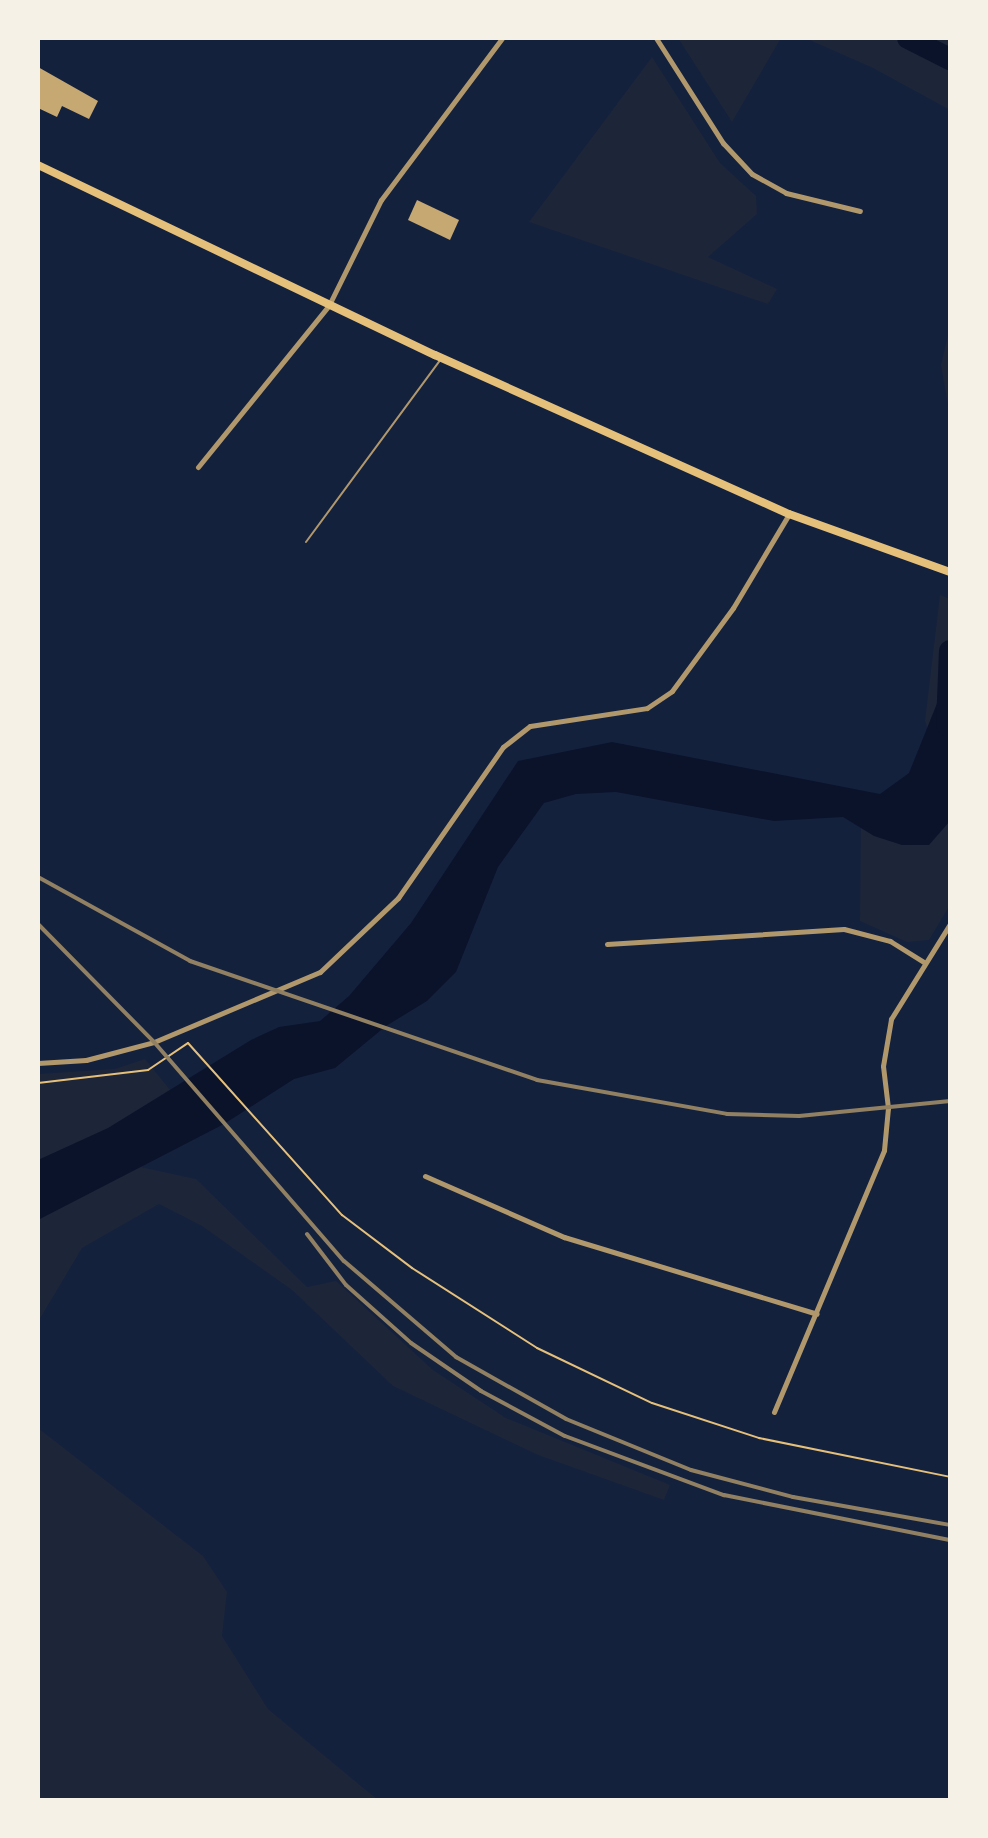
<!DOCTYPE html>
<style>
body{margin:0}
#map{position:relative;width:988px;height:1838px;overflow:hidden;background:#14213d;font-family:Raleway,sans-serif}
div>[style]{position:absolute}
.green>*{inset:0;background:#1d2539}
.water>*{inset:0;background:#0b132b}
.river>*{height:22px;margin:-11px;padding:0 11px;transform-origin:11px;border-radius:11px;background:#0b132b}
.building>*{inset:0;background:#c6a872}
.path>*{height:2px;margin:-1px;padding:0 1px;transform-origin:1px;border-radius:1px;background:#e5c07b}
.service>*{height:2px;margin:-1px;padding:0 1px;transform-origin:1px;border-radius:1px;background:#b1986c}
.minor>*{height:5px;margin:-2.5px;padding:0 2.5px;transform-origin:2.5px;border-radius:2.5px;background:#b1986c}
.primary>*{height:8px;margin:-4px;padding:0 4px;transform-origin:4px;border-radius:4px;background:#e5c07b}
.rail>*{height:4px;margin:-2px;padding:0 2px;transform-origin:2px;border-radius:2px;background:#918062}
span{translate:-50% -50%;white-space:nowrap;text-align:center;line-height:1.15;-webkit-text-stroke:8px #f6f1e7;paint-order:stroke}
.frame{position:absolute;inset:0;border:40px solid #f6f1e7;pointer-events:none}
</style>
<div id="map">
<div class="green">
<i style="clip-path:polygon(678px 38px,781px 38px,732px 122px)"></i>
<i style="clip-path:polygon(805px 38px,950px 38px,950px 110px,873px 68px)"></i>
<i style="clip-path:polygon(652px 57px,720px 163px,756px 196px,757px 214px,708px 257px,777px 289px,768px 304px,529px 222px)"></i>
<i style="clip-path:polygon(950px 327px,950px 416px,941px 365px)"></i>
<i style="clip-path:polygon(940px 595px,950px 599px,950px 905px,929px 940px,907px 942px,860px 921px,861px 819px,944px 774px,925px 721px)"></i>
<i style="clip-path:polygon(145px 1059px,196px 1122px,38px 1209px,38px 1074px,115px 1069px)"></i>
<i style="clip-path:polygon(131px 1165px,196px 1179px,307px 1287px,336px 1281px,433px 1370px,506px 1418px,670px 1485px,664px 1500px,538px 1455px,393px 1386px,292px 1290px,202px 1226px,159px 1204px,82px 1248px,38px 1322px,38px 1214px)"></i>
<i style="clip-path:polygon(38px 1428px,203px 1556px,227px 1592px,222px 1636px,268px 1709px,378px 1800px,38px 1800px)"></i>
</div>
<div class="water">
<i style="clip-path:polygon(940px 696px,950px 704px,950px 821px,929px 845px,902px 845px,874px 836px,843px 817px,774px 821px,616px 792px,576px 794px,544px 803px,498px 867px,456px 972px,427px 1001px,386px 1026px,335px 1068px,294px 1079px,224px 1124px,38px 1220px,38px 1160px,108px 1128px,251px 1040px,279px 1027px,320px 1021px,349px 996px,411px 923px,518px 761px,612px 742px,880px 794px,909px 773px)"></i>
</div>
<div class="river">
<i style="left:908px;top:38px;width:47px;rotate:26.6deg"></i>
<i style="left:947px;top:725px;width:74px;rotate:-87.7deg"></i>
</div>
<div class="building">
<i style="clip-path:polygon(38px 67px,98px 101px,89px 119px,62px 106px,57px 117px,38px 108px)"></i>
<i style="clip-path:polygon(417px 200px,459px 220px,450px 240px,408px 220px)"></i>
</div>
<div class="path">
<i style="left:38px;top:1083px;width:111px;rotate:-6.7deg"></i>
<i style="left:148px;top:1070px;width:48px;rotate:-34deg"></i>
<i style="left:188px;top:1043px;width:231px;rotate:48.2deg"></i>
<i style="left:342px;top:1215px;width:88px;rotate:37.1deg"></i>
<i style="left:412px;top:1268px;width:148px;rotate:32.6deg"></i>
<i style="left:537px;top:1348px;width:127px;rotate:25.6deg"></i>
<i style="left:652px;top:1403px;width:113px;rotate:18.1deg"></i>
<i style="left:759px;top:1438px;width:195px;rotate:11.5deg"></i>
</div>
<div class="service">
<i style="left:306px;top:542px;width:227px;rotate:-53.6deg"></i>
</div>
<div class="minor">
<i style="left:656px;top:38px;width:125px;rotate:57.5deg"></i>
<i style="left:723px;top:143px;width:42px;rotate:46.9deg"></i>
<i style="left:752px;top:174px;width:39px;rotate:29deg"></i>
<i style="left:786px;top:193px;width:76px;rotate:13.7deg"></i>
<i style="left:198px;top:467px;width:208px;rotate:-51deg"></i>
<i style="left:329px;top:305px;width:117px;rotate:-63.7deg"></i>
<i style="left:381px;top:200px;width:202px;rotate:-53.2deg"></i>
<i style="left:607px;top:944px;width:237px;rotate:-3.6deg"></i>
<i style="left:844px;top:929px;width:48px;rotate:14.6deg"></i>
<i style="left:890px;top:941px;width:40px;rotate:32deg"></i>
<i style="left:38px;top:1063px;width:48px;rotate:-3.6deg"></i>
<i style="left:86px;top:1060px;width:70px;rotate:-14.8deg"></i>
<i style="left:154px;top:1042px;width:180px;rotate:-22.9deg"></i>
<i style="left:320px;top:972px;width:108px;rotate:-43.5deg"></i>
<i style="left:398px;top:898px;width:184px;rotate:-55.2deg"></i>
<i style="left:503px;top:747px;width:34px;rotate:-38deg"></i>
<i style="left:530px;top:726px;width:118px;rotate:-8.7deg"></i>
<i style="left:647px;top:708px;width:30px;rotate:-34deg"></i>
<i style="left:672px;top:691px;width:103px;rotate:-53.7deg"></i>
<i style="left:733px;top:608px;width:109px;rotate:-59.2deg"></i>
<i style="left:425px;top:1176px;width:152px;rotate:23.7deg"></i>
<i style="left:564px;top:1237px;width:264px;rotate:16.9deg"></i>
<i style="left:774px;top:1412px;width:284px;rotate:-67.2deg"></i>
<i style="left:884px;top:1150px;width:42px;rotate:-84.6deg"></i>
<i style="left:888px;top:1108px;width:42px;rotate:-96.8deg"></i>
<i style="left:883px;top:1066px;width:48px;rotate:-80.3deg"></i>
<i style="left:891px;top:1019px;width:112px;rotate:-58.2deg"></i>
</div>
<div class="primary">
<i style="left:38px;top:165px;width:440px;rotate:25.6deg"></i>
<i style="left:435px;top:355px;width:388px;rotate:24.2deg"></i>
<i style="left:789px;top:514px;width:171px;rotate:19.8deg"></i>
</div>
<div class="rail">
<i style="left:38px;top:877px;width:174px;rotate:28.9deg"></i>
<i style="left:190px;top:961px;width:367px;rotate:18.9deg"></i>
<i style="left:537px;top:1080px;width:193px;rotate:10.1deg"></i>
<i style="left:727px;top:1114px;width:72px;rotate:1.6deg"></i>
<i style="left:799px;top:1116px;width:152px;rotate:-5.7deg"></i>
<i style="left:38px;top:924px;width:165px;rotate:45.5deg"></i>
<i style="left:154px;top:1042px;width:290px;rotate:49.1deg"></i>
<i style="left:344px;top:1261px;width:148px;rotate:40.6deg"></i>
<i style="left:456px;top:1357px;width:126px;rotate:29.4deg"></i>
<i style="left:566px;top:1419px;width:135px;rotate:22.2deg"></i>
<i style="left:691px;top:1470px;width:106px;rotate:14.8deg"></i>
<i style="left:793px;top:1497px;width:159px;rotate:10.1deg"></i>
<i style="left:307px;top:1234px;width:64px;rotate:52.6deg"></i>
<i style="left:346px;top:1285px;width:87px;rotate:41.7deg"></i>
<i style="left:411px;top:1343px;width:85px;rotate:34.4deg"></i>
<i style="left:481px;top:1391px;width:95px;rotate:28.2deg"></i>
<i style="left:565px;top:1436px;width:170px;rotate:20.4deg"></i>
<i style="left:724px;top:1495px;width:230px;rotate:11.3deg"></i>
</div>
<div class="frame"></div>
</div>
